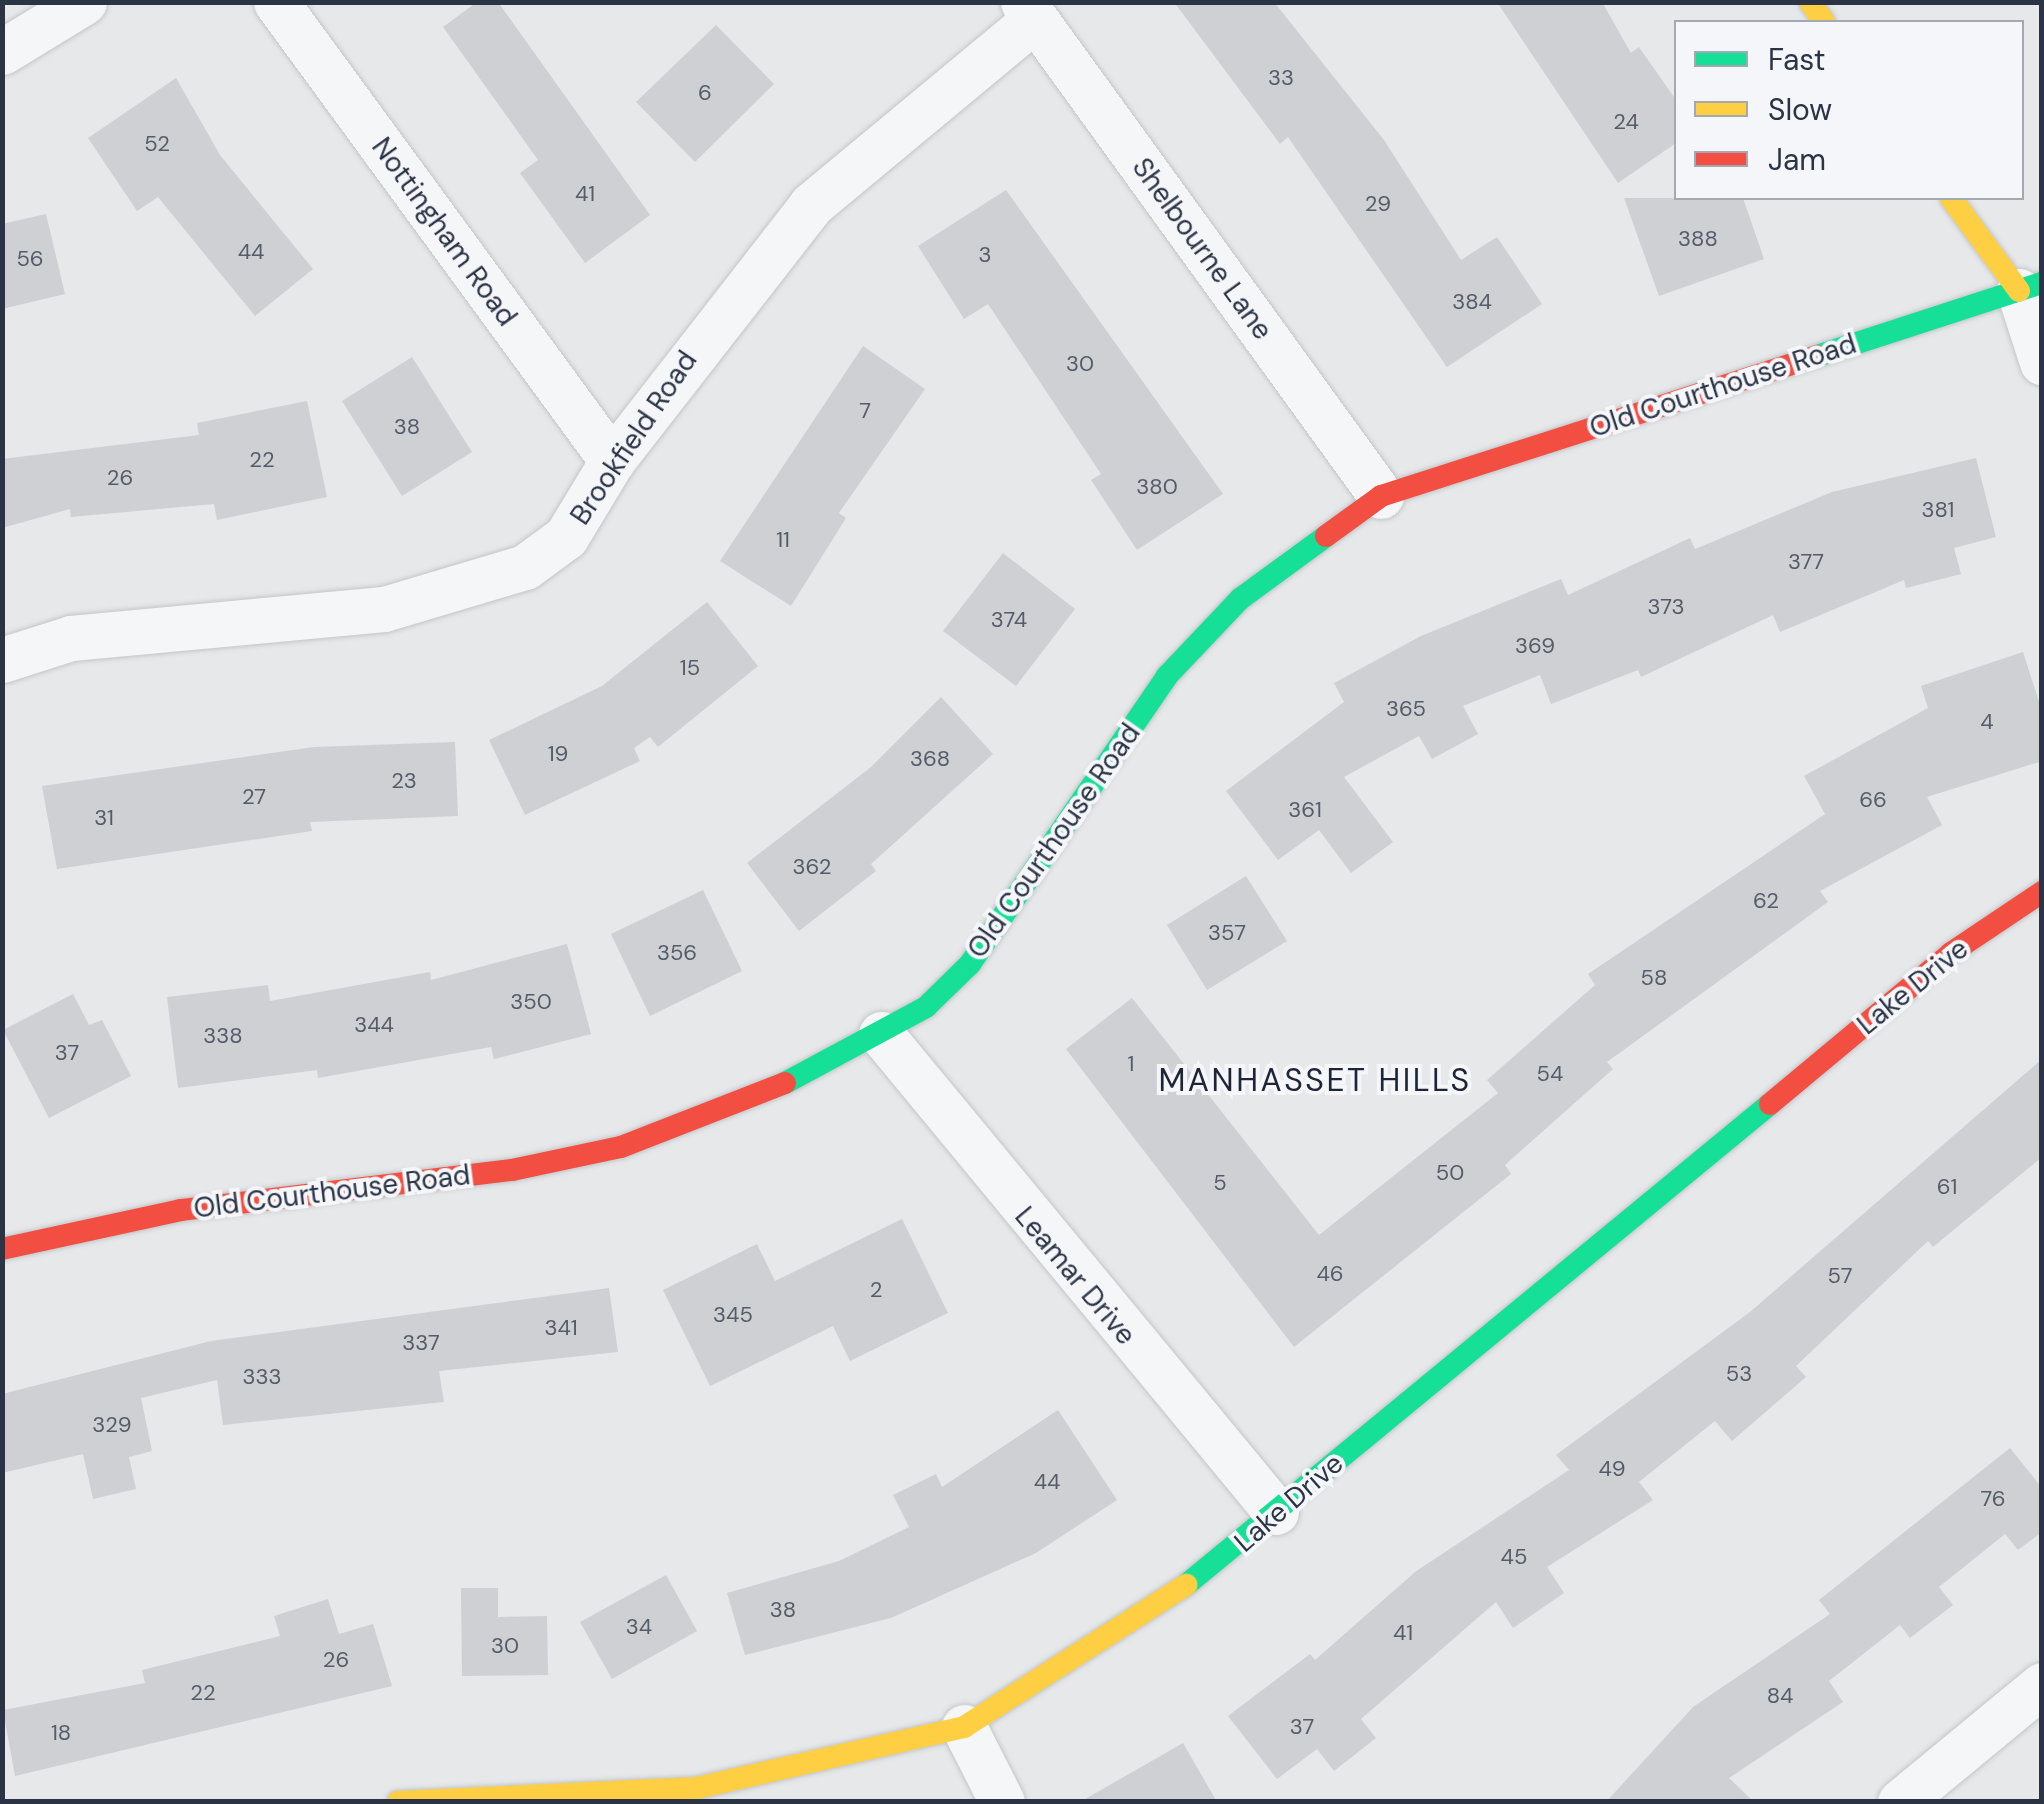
<!DOCTYPE html>
<style>
body{margin:0}
#map{position:relative;width:2044px;height:1804px;overflow:hidden;background:#e6e8ea;font-family:"DM Sans",sans-serif}
div>[style]{position:absolute}
.building>*{inset:0;background:#ced0d3}
.roads{filter:drop-shadow(0 0 2px #c4c6c8) drop-shadow(0 0 2px #c4c6c8)}
.street>*{height:45px;margin:-22.5px;padding:0 22.5px;transform-origin:22.5px;border-radius:22.5px;background:#f5f6f7}
.fast>*{height:22px;margin:-11px;padding:0 11px;transform-origin:11px;border-radius:11px;background:#16e098}
.slow>*{height:22px;margin:-11px;padding:0 11px;transform-origin:11px;border-radius:11px;background:#ffcf43}
.jam>*{height:22px;margin:-11px;padding:0 11px;transform-origin:11px;border-radius:11px;background:#f24e42}
span{translate:-50% -50%;white-space:nowrap;text-align:center;line-height:1.15;-webkit-text-stroke:8px #f4f6f9;paint-order:stroke}
.number-label{font-size:22px;color:#545c69}
.number-label span{-webkit-text-stroke-width:0}
.street-label{font-size:28px;color:#2b3445}
.quarter-label{font-size:32px;color:#1d2536;letter-spacing:2.5px}
.frame{position:absolute;inset:0;border:5px solid #2b3445;pointer-events:none}
.legend{position:absolute;left:1674px;top:20px;width:350px;height:180px;box-sizing:border-box;background:#f4f6f9;border:2px solid #a4a8b1;margin:0;padding:12px 18px;list-style:none;font-size:30px;color:#2b3445}
.legend li{display:flex;align-items:center;gap:20px;height:50px}
.legend b{width:50px;border:2px solid #a4a8b1}
</style>
<div id="map">
<div class="building">
<i style="clip-path:polygon(477px 2px,498px 2px,650px 215px,585px 263px,520px 173px,538px 160px,443px 27px)"></i>
<i style="clip-path:polygon(1174px 2px,1274px 2px,1384px 140px,1461px 260px,1497px 237px,1542px 304px,1447px 367px,1288px 137px,1280px 144px)"></i>
<i style="clip-path:polygon(1497px 2px,1602px 2px,1631px 53px,1639px 47px,1676px 100px,1676px 143px,1618px 183px)"></i>
<i style="clip-path:polygon(716px 25px,774px 84px,695px 162px,636px 102px)"></i>
<i style="clip-path:polygon(176px 78px,220px 155px,313px 269px,255px 316px,158px 197px,137px 211px,88px 138px)"></i>
<i style="clip-path:polygon(1006px 190px,1223px 494px,1137px 550px,1091px 480px,1101px 474px,988px 304px,964px 319px,918px 246px)"></i>
<i style="clip-path:polygon(1624px 198px,1743px 198px,1764px 259px,1659px 296px)"></i>
<i style="clip-path:polygon(46px 214px,65px 294px,2px 309px,2px 224px)"></i>
<i style="clip-path:polygon(863px 346px,925px 389px,839px 513px,846px 518px,791px 606px,720px 561px)"></i>
<i style="clip-path:polygon(412px 357px,472px 452px,402px 496px,342px 401px)"></i>
<i style="clip-path:polygon(307px 401px,327px 497px,217px 520px,214px 504px,71px 517px,70px 509px,2px 528px,2px 459px,199px 435px,197px 423px)"></i>
<i style="clip-path:polygon(1976px 458px,1996px 537px,1954px 548px,1961px 574px,1906px 588px,1904px 580px,1780px 632px,1773px 615px,1641px 677px,1638px 670px,1551px 704px,1540px 675px,1463px 706px,1478px 734px,1432px 759px,1419px 736px,1344px 777px,1393px 842px,1351px 873px,1319px 830px,1278px 860px,1226px 791px,1344px 702px,1334px 683px,1421px 636px,1561px 579px,1568px 595px,1690px 538px,1695px 549px,1832px 492px)"></i>
<i style="clip-path:polygon(1003px 553px,1075px 609px,1016px 686px,943px 631px)"></i>
<i style="clip-path:polygon(707px 602px,758px 666px,658px 747px,650px 737px,634px 748px,640px 761px,525px 815px,489px 740px,602px 686px)"></i>
<i style="clip-path:polygon(2023px 652px,2042px 711px,2042px 761px,1927px 797px,1942px 825px,1820px 891px,1828px 902px,1607px 1062px,1613px 1069px,1505px 1165px,1511px 1174px,1294px 1347px,1066px 1049px,1132px 998px,1319px 1235px,1498px 1093px,1487px 1080px,1595px 985px,1588px 974px,1825px 814px,1804px 776px,1928px 708px,1921px 686px)"></i>
<i style="clip-path:polygon(941px 697px,993px 754px,871px 864px,876px 871px,799px 931px,747px 863px,871px 767px)"></i>
<i style="clip-path:polygon(455px 742px,458px 816px,310px 822px,312px 831px,57px 869px,42px 786px,314px 747px)"></i>
<i style="clip-path:polygon(1246px 876px,1287px 941px,1207px 990px,1167px 925px)"></i>
<i style="clip-path:polygon(703px 890px,742px 971px,650px 1016px,611px 934px)"></i>
<i style="clip-path:polygon(567px 944px,591px 1034px,494px 1059px,491px 1047px,318px 1078px,317px 1070px,178px 1088px,167px 997px,268px 985px,270px 1001px,430px 972px,431px 980px)"></i>
<i style="clip-path:polygon(73px 994px,89px 1025px,102px 1020px,131px 1076px,49px 1118px,3px 1030px)"></i>
<i style="clip-path:polygon(2042px 1059px,2042px 1157px,1933px 1247px,1928px 1241px,1796px 1366px,1806px 1377px,1732px 1441px,1715px 1421px,1639px 1482px,1653px 1500px,1547px 1567px,1564px 1593px,1513px 1628px,1496px 1602px,1361px 1719px,1376px 1738px,1334px 1771px,1317px 1749px,1277px 1779px,1228px 1716px,1310px 1654px,1315px 1660px,1415px 1572px,1569px 1470px,1556px 1455px,1750px 1312px)"></i>
<i style="clip-path:polygon(902px 1219px,948px 1313px,850px 1361px,833px 1326px,710px 1386px,663px 1290px,757px 1244px,775px 1281px)"></i>
<i style="clip-path:polygon(609px 1288px,618px 1352px,439px 1371px,444px 1402px,223px 1425px,217px 1380px,141px 1398px,152px 1451px,129px 1457px,136px 1489px,93px 1499px,83px 1454px,2px 1473px,2px 1394px,211px 1341px)"></i>
<i style="clip-path:polygon(1058px 1410px,1117px 1500px,1036px 1553px,891px 1618px,745px 1655px,727px 1593px,839px 1561px,909px 1527px,893px 1495px,936px 1474px,942px 1487px)"></i>
<i style="clip-path:polygon(2010px 1448px,2042px 1488px,2042px 1532px,2018px 1550px,2005px 1534px,1939px 1587px,1953px 1605px,1910px 1638px,1900px 1625px,1829px 1681px,1843px 1702px,1729px 1778px,1754px 1802px,1606px 1802px,1693px 1707px,1830px 1614px,1819px 1600px)"></i>
<i style="clip-path:polygon(666px 1575px,697px 1631px,612px 1679px,580px 1622px)"></i>
<i style="clip-path:polygon(461px 1588px,498px 1588px,498px 1617px,547px 1616px,548px 1675px,462px 1676px)"></i>
<i style="clip-path:polygon(328px 1599px,339px 1634px,373px 1624px,392px 1686px,15px 1776px,3px 1710px,145px 1683px,142px 1670px,280px 1636px,274px 1616px)"></i>
<i style="clip-path:polygon(1183px 1743px,1217px 1802px,1080px 1802px)"></i>
</div>
<div class="roads">
<div class="street">
<i style="left:276px;top:2px;width:569px;rotate:53.79deg"></i>
<i style="left:1023px;top:2px;width:610px;rotate:54.07deg"></i>
<i style="left:2px;top:52px;width:96px;rotate:-31.4deg"></i>
<i style="left:2019px;top:291px;width:75px;rotate:72.1deg"></i>
<i style="left:2px;top:660px;width:72px;rotate:-17.7deg"></i>
<i style="left:71px;top:638px;width:314px;rotate:-5.3deg"></i>
<i style="left:384px;top:609px;width:147px;rotate:-16.6deg"></i>
<i style="left:525px;top:567px;width:51px;rotate:-36.2deg"></i>
<i style="left:566px;top:537px;width:89px;rotate:-58.8deg"></i>
<i style="left:612px;top:461px;width:324px;rotate:-52.1deg"></i>
<i style="left:811px;top:205px;width:291px;rotate:-39.7deg"></i>
<i style="left:881px;top:1034px;width:620px;rotate:50.43deg"></i>
<i style="left:964px;top:1727px;width:84px;rotate:63.1deg"></i>
<i style="left:1900px;top:1802px;width:184px;rotate:-39.5deg"></i>
</div>
<div class="fast">
<i style="left:1817px;top:356px;width:237px;rotate:-18deg"></i>
<i style="left:785px;top:1083px;width:160px;rotate:-28.3deg"></i>
<i style="left:926px;top:1007px;width:62px;rotate:-44.3deg"></i>
<i style="left:970px;top:964px;width:349px;rotate:-55.6deg"></i>
<i style="left:1167px;top:676px;width:106px;rotate:-46.5deg"></i>
<i style="left:1240px;top:599px;width:107px;rotate:-36.2deg"></i>
<i style="left:1186px;top:1585px;width:757px;rotate:-39.48deg"></i>
</div>
<div class="slow">
<i style="left:1810px;top:2px;width:24px;rotate:55deg"></i>
<i style="left:1951px;top:198px;width:115px;rotate:53.8deg"></i>
<i style="left:398px;top:1802px;width:298px;rotate:-2.7deg"></i>
<i style="left:696px;top:1788px;width:275px;rotate:-12.8deg"></i>
<i style="left:964px;top:1727px;width:264px;rotate:-32.6deg"></i>
</div>
<div class="jam">
<i style="left:1326px;top:536px;width:68px;rotate:-36deg"></i>
<i style="left:1381px;top:496px;width:458px;rotate:-17.8deg"></i>
<i style="left:1770px;top:1104px;width:236px;rotate:-39.8deg"></i>
<i style="left:1951px;top:953px;width:110px;rotate:-33.8deg"></i>
<i style="left:2px;top:1249px;width:183px;rotate:-12.3deg"></i>
<i style="left:181px;top:1210px;width:333px;rotate:-6.9deg"></i>
<i style="left:512px;top:1170px;width:111px;rotate:-11.9deg"></i>
<i style="left:621px;top:1147px;width:176px;rotate:-21.3deg"></i>
</div>
</div>
<div class="number-label">
<span style="left:1281px;top:78px">33</span>
<span style="left:705px;top:93px">6</span>
<span style="left:1626px;top:122px">24</span>
<span style="left:157px;top:144px">52</span>
<span style="left:585px;top:194px">41</span>
<span style="left:1378px;top:204px">29</span>
<span style="left:1698px;top:239px">388</span>
<span style="left:251px;top:252px">44</span>
<span style="left:985px;top:255px">3</span>
<span style="left:30px;top:259px">56</span>
<span style="left:1472px;top:302px">384</span>
<span style="left:1080px;top:364px">30</span>
<span style="left:865px;top:411px">7</span>
<span style="left:407px;top:427px">38</span>
<span style="left:262px;top:460px">22</span>
<span style="left:120px;top:478px">26</span>
<span style="left:1157px;top:487px">380</span>
<span style="left:1938px;top:510px">381</span>
<span style="left:783px;top:540px">11</span>
<span style="left:1806px;top:562px">377</span>
<span style="left:1666px;top:607px">373</span>
<span style="left:1009px;top:620px">374</span>
<span style="left:1535px;top:646px">369</span>
<span style="left:690px;top:668px">15</span>
<span style="left:1406px;top:709px">365</span>
<span style="left:1987px;top:722px">4</span>
<span style="left:558px;top:754px">19</span>
<span style="left:930px;top:759px">368</span>
<span style="left:404px;top:781px">23</span>
<span style="left:254px;top:797px">27</span>
<span style="left:1873px;top:800px">66</span>
<span style="left:1305px;top:810px">361</span>
<span style="left:104px;top:818px">31</span>
<span style="left:812px;top:867px">362</span>
<span style="left:1766px;top:901px">62</span>
<span style="left:1227px;top:933px">357</span>
<span style="left:677px;top:953px">356</span>
<span style="left:1654px;top:978px">58</span>
<span style="left:531px;top:1002px">350</span>
<span style="left:374px;top:1025px">344</span>
<span style="left:223px;top:1036px">338</span>
<span style="left:67px;top:1053px">37</span>
<span style="left:1131px;top:1064px">1</span>
<span style="left:1550px;top:1074px">54</span>
<span style="left:1450px;top:1173px">50</span>
<span style="left:1220px;top:1183px">5</span>
<span style="left:1947px;top:1187px">61</span>
<span style="left:1330px;top:1274px">46</span>
<span style="left:1840px;top:1276px">57</span>
<span style="left:876px;top:1290px">2</span>
<span style="left:733px;top:1315px">345</span>
<span style="left:561px;top:1328px">341</span>
<span style="left:421px;top:1343px">337</span>
<span style="left:1739px;top:1374px">53</span>
<span style="left:262px;top:1377px">333</span>
<span style="left:112px;top:1425px">329</span>
<span style="left:1612px;top:1469px">49</span>
<span style="left:1047px;top:1482px">44</span>
<span style="left:1993px;top:1499px">76</span>
<span style="left:1514px;top:1557px">45</span>
<span style="left:783px;top:1610px">38</span>
<span style="left:639px;top:1627px">34</span>
<span style="left:1403px;top:1633px">41</span>
<span style="left:505px;top:1646px">30</span>
<span style="left:336px;top:1660px">26</span>
<span style="left:203px;top:1693px">22</span>
<span style="left:1780px;top:1696px">84</span>
<span style="left:1302px;top:1727px">37</span>
<span style="left:61px;top:1733px">18</span>
</div>
<div class="street-label">
<span style="left:444px;top:232px;rotate:54deg">Nottingham Road</span>
<span style="left:1202px;top:249px;rotate:54deg">Shelbourne Lane</span>
<span style="left:1723px;top:386px;rotate:-18deg">Old Courthouse Road</span>
<span style="left:634px;top:438px;rotate:-56deg">Brookfield Road</span>
<span style="left:1054px;top:841px;rotate:-55deg">Old Courthouse Road</span>
<span style="left:1913px;top:987px;rotate:-39deg">Lake Drive</span>
<span style="left:332px;top:1192px;rotate:-7deg">Old Courthouse Road</span>
<span style="left:1075px;top:1276px;rotate:50deg">Leamar Drive</span>
<span style="left:1289px;top:1503px;rotate:-41deg">Lake Drive</span>
</div>
<div class="quarter-label">
<span style="left:1315px;top:1080px">MANHASSET HILLS</span>
</div>
<div class="frame"></div>
<ul class="legend">
<li><b style="height:12px;background:#16e098"></b>Fast</li>
<li><b style="height:12px;background:#ffcf43"></b>Slow</li>
<li><b style="height:12px;background:#f24e42"></b>Jam</li>
</ul>
</div>
